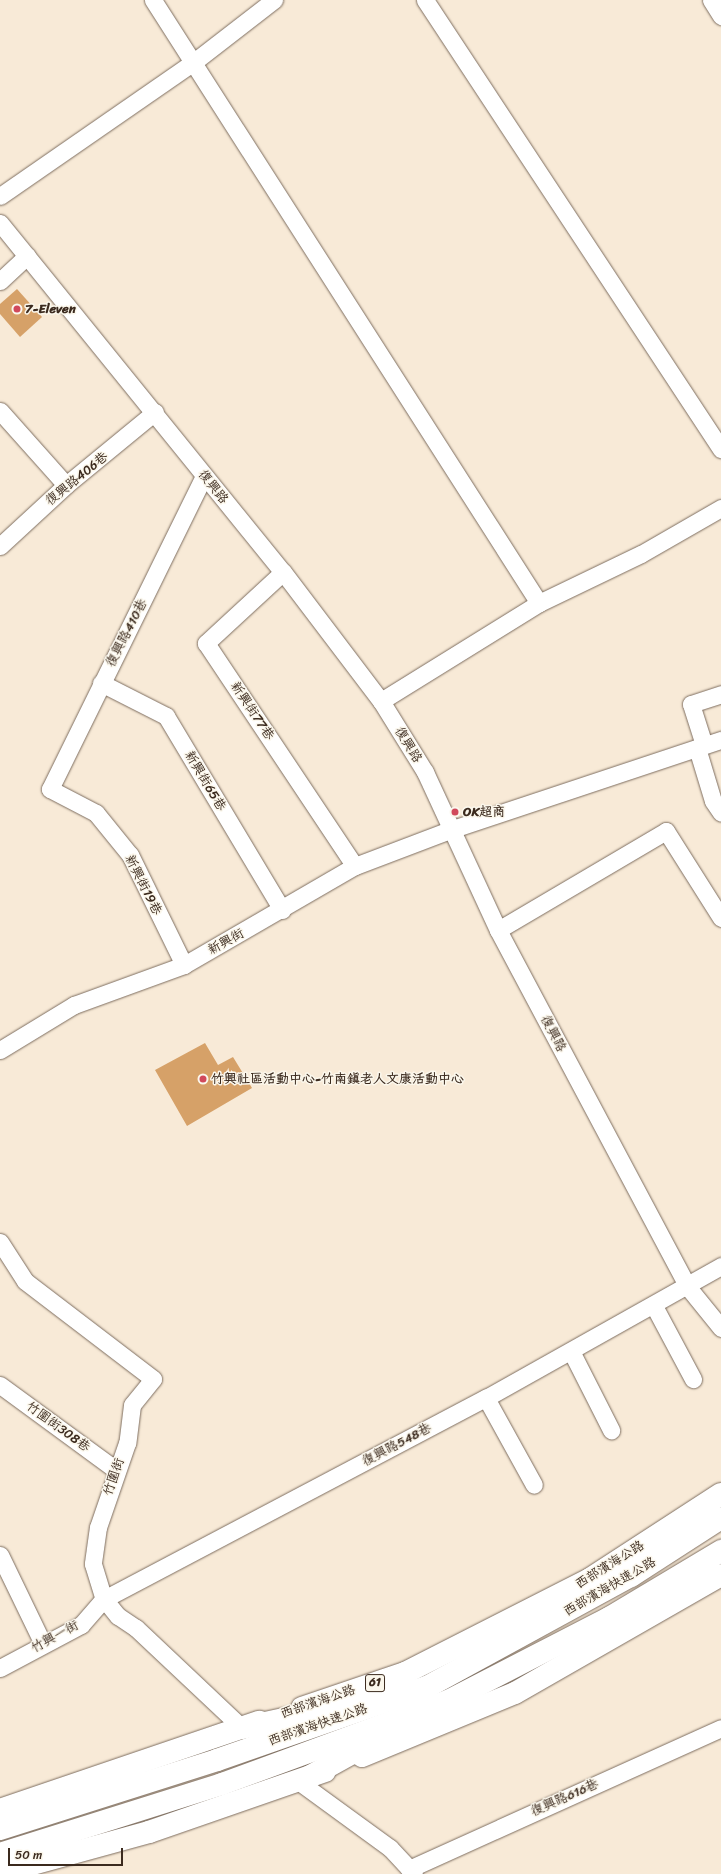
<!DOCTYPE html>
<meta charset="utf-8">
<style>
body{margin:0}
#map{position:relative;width:721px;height:1874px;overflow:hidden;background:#f8ead7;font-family:Sriracha,"LXGW WenKai TC",sans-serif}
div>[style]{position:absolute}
.building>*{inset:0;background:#d6a168}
.roads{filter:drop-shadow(0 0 1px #7d6d5f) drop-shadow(0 0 1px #7d6d5f)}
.minor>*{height:17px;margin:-8.5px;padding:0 8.5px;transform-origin:8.5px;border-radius:8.5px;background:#fff}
.major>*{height:22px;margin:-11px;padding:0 11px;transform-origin:11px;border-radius:11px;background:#fff}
.highway>*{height:22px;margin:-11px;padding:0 11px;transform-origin:11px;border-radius:11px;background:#fff}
.dots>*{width:11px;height:11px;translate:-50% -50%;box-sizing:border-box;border:2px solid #fbf7ec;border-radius:50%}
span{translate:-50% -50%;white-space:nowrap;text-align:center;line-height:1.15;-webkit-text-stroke:3px #fbf7ec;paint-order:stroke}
.shield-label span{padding:1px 3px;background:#fbf7ec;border:1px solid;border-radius:3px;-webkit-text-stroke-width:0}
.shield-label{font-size:12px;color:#3b2a1e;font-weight:700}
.poi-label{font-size:13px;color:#3b2a1e;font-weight:700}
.left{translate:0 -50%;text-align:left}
.street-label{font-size:13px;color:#3b2a1e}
.scale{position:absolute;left:8px;top:1848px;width:115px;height:18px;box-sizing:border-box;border:2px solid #3b2a1e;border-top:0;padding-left:5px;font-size:12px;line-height:14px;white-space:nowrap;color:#3b2a1e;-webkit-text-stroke:3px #fbf7ec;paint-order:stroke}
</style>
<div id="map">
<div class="building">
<i style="clip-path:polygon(17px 289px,42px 317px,20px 337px,0 314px,0 304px)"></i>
<i style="clip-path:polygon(205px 1043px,218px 1065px,233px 1057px,252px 1088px,187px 1126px,155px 1070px)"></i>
</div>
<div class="roads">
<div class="minor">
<i style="left:153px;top:0;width:716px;rotate:57.38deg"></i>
<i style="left:425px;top:0;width:538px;rotate:56.61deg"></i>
<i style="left:711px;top:0;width:19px;rotate:58deg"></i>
<i style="left:0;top:196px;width:237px;rotate:-34.7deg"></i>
<i style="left:195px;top:61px;width:100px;rotate:-37.7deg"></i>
<i style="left:0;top:223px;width:449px;rotate:51deg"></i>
<i style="left:283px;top:572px;width:162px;rotate:52.8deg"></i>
<i style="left:381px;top:701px;width:84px;rotate:58.2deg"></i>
<i style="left:425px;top:772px;width:174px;rotate:65.2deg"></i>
<i style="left:498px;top:930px;width:403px;rotate:62deg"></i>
<i style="left:687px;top:1286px;width:54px;rotate:51deg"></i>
<i style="left:0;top:281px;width:37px;rotate:-43deg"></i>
<i style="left:0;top:411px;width:99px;rotate:48.3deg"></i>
<i style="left:0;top:546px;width:90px;rotate:-42.7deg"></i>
<i style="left:66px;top:485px;width:115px;rotate:-39.4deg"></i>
<i style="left:283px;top:572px;width:105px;rotate:137.3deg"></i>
<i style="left:206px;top:643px;width:268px;rotate:56.3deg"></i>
<i style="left:101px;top:683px;width:73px;rotate:26.9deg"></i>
<i style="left:166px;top:716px;width:226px;rotate:59.1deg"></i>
<i style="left:381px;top:701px;width:186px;rotate:-31.8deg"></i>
<i style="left:539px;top:603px;width:113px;rotate:-25.7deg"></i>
<i style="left:641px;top:554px;width:92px;rotate:-29.9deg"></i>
<i style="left:704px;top:745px;width:43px;rotate:-107.6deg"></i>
<i style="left:691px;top:704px;width:32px;rotate:-18deg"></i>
<i style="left:697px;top:748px;width:55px;rotate:73.2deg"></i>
<i style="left:713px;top:801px;width:14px;rotate:56deg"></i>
<i style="left:498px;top:930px;width:195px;rotate:-30.5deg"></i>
<i style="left:666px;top:831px;width:103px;rotate:57.7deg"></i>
<i style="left:184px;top:965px;width:123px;rotate:-116.1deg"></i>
<i style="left:130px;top:855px;width:54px;rotate:-129deg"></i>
<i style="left:96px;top:813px;width:52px;rotate:-152.4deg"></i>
<i style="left:50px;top:789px;width:349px;rotate:-63.8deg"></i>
<i style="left:0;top:1050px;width:87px;rotate:-31.3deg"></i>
<i style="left:74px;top:1005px;width:117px;rotate:-20deg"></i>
<i style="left:184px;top:965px;width:198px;rotate:-30.1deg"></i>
<i style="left:355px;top:866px;width:102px;rotate:-20.8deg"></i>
<i style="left:450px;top:830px;width:286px;rotate:-18.4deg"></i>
<i style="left:0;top:1242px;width:46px;rotate:57.3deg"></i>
<i style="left:25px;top:1281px;width:161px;rotate:37.4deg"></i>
<i style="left:153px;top:1379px;width:33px;rotate:129deg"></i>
<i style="left:132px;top:1405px;width:38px;rotate:97deg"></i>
<i style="left:127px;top:1443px;width:89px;rotate:109deg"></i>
<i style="left:98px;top:1527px;width:37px;rotate:98deg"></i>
<i style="left:93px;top:1564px;width:37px;rotate:73deg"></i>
<i style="left:104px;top:1599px;width:22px;rotate:51deg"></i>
<i style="left:118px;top:1616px;width:22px;rotate:34deg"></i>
<i style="left:136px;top:1628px;width:146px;rotate:43.3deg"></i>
<i style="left:654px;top:1306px;width:83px;rotate:61.9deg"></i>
<i style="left:571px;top:1351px;width:89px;rotate:63.1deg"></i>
<i style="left:0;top:1385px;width:144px;rotate:36.2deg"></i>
<i style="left:486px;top:1398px;width:99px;rotate:61.1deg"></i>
<i style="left:0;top:1555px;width:99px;rotate:64.2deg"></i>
<i style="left:0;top:1668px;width:92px;rotate:-28deg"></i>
<i style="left:81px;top:1625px;width:35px;rotate:-49deg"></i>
<i style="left:104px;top:1599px;width:432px;rotate:-27.8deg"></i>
<i style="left:486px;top:1398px;width:270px;rotate:-29.3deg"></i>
<i style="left:298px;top:1781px;width:114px;rotate:36.1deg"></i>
<i style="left:390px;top:1848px;width:35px;rotate:47deg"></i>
<i style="left:409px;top:1869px;width:342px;rotate:-24.3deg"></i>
</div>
<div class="major">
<i style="left:302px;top:1708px;width:109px;rotate:-18.8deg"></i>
<i style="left:405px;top:1673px;width:208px;rotate:-26.9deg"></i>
<i style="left:590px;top:1579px;width:156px;rotate:-33deg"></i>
<i style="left:362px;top:1756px;width:165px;rotate:-22.4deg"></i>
<i style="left:515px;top:1693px;width:237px;rotate:-29.8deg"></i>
<i style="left:0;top:1810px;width:274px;rotate:-18.8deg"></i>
<i style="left:0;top:1873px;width:155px;rotate:-15.4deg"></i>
<i style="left:149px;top:1832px;width:186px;rotate:-19.1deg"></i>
</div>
<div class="highway">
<i style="left:242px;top:1728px;width:90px;rotate:-12.2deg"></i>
<i style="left:307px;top:1778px;width:87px;rotate:-28.9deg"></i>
<i style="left:0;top:1829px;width:228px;rotate:-17.6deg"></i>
<i style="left:217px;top:1760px;width:222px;rotate:-19.2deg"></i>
<i style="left:427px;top:1687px;width:232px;rotate:-28.6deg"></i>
<i style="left:631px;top:1576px;width:107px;rotate:-32.8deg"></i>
<i style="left:0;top:1854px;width:233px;rotate:-17.5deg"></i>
<i style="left:222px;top:1784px;width:241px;rotate:-20.2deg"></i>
<i style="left:448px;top:1701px;width:181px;rotate:-27.3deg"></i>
<i style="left:609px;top:1618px;width:131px;rotate:-30.9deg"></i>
</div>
</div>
<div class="dots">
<i style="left:17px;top:309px;background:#d1495b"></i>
<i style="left:455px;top:812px;background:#d1495b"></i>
<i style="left:203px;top:1079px;background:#d1495b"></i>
</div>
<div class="shield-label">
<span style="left:375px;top:1683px">61</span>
</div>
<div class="poi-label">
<span class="left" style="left:25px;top:309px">7-Eleven</span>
<span class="left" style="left:463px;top:812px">OK超商</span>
<span class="left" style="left:211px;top:1079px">竹興社區活動中心-竹南鎮老人文康活動中心</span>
</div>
<div class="street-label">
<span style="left:77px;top:479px;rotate:-39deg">復興路406巷</span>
<span style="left:213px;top:487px;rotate:51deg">復興路</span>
<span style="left:127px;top:633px;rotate:-63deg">復興路410巷</span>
<span style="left:252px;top:711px;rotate:56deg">新興街77巷</span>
<span style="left:408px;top:745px;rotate:58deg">復興路</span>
<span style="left:205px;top:781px;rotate:59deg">新興街65巷</span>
<span style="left:143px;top:885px;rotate:63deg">新興街19巷</span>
<span style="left:226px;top:942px;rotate:-29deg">新興街</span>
<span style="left:553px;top:1034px;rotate:62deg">復興路</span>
<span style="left:58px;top:1427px;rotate:36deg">竹圍街308巷</span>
<span style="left:397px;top:1445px;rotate:-28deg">復興路548巷</span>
<span style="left:114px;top:1477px;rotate:-71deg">竹圍街</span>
<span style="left:610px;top:1565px;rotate:-32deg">西部濱海公路</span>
<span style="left:610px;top:1587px;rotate:-30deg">西部濱海快速公路</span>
<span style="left:55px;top:1637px;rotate:-29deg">竹興一街</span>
<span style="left:318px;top:1702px;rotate:-19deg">西部濱海公路</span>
<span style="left:318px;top:1725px;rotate:-19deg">西部濱海快速公路</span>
<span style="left:565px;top:1798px;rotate:-24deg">復興路616巷</span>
</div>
<div class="scale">50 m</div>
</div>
